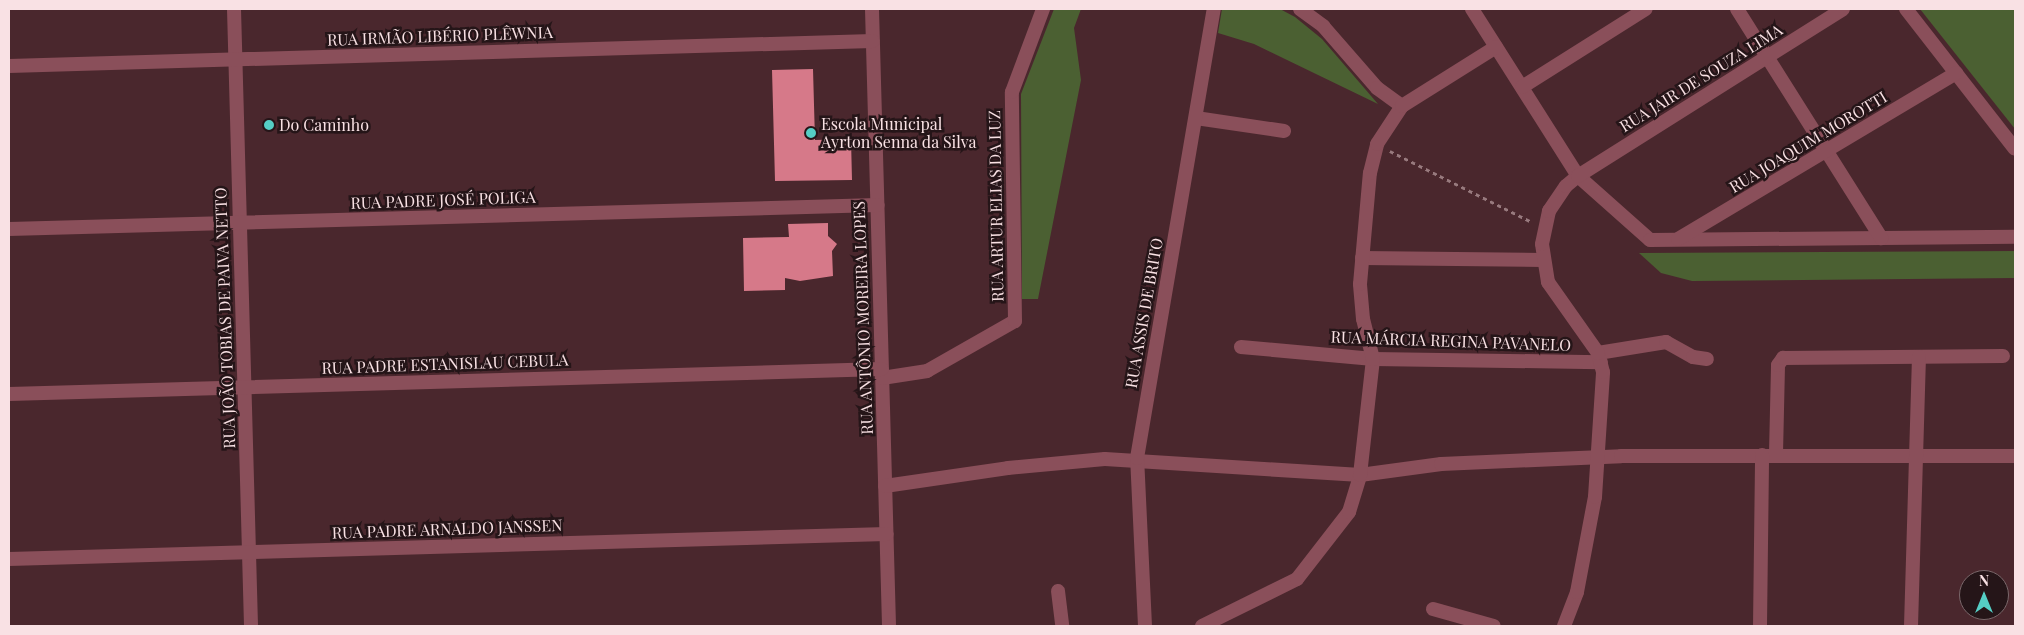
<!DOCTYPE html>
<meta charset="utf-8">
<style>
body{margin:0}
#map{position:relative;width:2024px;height:635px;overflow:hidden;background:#4a272d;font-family:"Playfair Display",serif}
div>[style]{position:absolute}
.green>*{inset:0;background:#4b6032}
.building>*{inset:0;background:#d67989}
.path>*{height:2.5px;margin-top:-1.25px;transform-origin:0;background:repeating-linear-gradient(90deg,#987a7e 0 4px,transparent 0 8px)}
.minor>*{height:14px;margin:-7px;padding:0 7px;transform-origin:7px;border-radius:7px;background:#8a4f5a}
.dots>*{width:14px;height:14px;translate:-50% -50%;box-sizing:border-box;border:2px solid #251518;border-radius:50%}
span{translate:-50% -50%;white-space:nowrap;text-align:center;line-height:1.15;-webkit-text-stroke:5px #251518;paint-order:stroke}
.street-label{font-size:16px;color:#f9e1e4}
.poi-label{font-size:16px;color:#f9e1e4}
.left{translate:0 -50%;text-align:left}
.frame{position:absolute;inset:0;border:10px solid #f9e1e4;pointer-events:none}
.north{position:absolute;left:1959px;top:570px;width:50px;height:50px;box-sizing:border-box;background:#251518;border:1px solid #7a676a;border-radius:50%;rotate:0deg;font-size:14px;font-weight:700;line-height:20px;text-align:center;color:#f9e1e4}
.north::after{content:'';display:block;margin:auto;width:18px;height:22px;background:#55cec5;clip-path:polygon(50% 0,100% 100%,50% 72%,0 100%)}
</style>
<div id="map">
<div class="green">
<i style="clip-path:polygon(1054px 9px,1081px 9px,1074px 28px,1081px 80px,1038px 299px,1022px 299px,1021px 94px)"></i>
<i style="clip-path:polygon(1222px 9px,1280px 9px,1295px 17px,1322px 39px,1378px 104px,1254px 44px,1218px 33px)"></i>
<i style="clip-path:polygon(1920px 9px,2015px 9px,2015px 129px)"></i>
<i style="clip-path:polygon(2015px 251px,2015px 278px,1692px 281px,1661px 273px,1639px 253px)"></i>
</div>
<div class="building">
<i style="clip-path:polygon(813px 69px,815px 140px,851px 139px,852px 180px,775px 181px,772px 70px)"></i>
<i style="clip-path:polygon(828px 223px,828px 236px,837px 244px,832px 251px,833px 276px,800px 281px,785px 278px,785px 290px,744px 291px,743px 238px,789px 237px,788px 224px)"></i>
</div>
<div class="path">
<i style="left:1390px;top:151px;width:159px;rotate:26.6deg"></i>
</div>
<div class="minor">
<i style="left:234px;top:9px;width:617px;rotate:88.42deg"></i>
<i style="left:872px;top:9px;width:617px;rotate:88.42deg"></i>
<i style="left:1300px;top:9px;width:29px;rotate:36deg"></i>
<i style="left:1323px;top:26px;width:82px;rotate:48.9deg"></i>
<i style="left:1377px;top:88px;width:31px;rotate:36deg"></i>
<i style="left:1472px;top:9px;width:198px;rotate:57.6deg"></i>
<i style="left:1578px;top:176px;width:96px;rotate:41.6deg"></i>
<i style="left:1650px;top:240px;width:365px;rotate:-0.5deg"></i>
<i style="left:1737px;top:9px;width:271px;rotate:57.8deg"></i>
<i style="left:1906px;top:9px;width:177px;rotate:52.1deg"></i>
<i style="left:9px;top:66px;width:864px;rotate:-1.66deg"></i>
<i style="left:1522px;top:87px;width:146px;rotate:-32.2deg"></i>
<i style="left:1196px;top:118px;width:89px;rotate:8.4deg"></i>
<i style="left:9px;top:229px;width:869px;rotate:-1.58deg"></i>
<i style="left:1678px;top:239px;width:324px;rotate:-30.8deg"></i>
<i style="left:1362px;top:258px;width:181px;rotate:0.6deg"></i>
<i style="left:1241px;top:347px;width:133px;rotate:5.2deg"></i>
<i style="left:1373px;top:359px;width:228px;rotate:0.8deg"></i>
<i style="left:1598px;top:353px;width:69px;rotate:-9.2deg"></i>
<i style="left:1666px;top:342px;width:31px;rotate:29deg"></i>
<i style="left:1693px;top:357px;width:14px;rotate:8deg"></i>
<i style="left:882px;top:378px;width:46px;rotate:-8.8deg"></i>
<i style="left:927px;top:371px;width:101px;rotate:-29.6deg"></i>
<i style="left:1015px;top:321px;width:229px;rotate:-90.8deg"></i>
<i style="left:1012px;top:92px;width:89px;rotate:-69.5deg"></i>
<i style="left:9px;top:394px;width:873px;rotate:-1.64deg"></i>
<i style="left:1776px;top:454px;width:89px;rotate:-88.7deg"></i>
<i style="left:1778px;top:365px;width:9px;rotate:-54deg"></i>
<i style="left:1783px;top:358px;width:220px;rotate:-0.5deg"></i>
<i style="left:885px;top:486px;width:124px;rotate:-8.3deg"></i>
<i style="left:1008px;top:468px;width:97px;rotate:-5.3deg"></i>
<i style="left:1105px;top:459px;width:256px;rotate:3.6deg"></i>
<i style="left:1360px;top:475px;width:82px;rotate:-7.7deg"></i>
<i style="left:1441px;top:464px;width:180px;rotate:-2.5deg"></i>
<i style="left:1621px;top:456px;width:394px"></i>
<i style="left:9px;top:559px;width:878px;rotate:-1.63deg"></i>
<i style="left:1058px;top:591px;width:35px;rotate:83deg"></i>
<i style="left:1433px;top:609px;width:63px;rotate:15.6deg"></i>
<i style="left:1145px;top:626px;width:168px;rotate:-92.7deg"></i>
<i style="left:1137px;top:458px;width:456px;rotate:-80.3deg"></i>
<i style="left:1202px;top:626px;width:106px;rotate:-26.3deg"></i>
<i style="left:1297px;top:579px;width:85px;rotate:-52.2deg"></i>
<i style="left:1349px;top:512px;width:39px;rotate:-73deg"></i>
<i style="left:1360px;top:475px;width:117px;rotate:-83.6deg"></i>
<i style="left:1373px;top:359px;width:41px;rotate:-104deg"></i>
<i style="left:1363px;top:319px;width:35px;rotate:-95deg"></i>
<i style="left:1360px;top:284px;width:111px;rotate:-84.9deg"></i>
<i style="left:1370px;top:173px;width:30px;rotate:-76deg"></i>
<i style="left:1377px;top:144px;width:45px;rotate:-56.7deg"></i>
<i style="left:1402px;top:106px;width:111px;rotate:-32.1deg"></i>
<i style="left:1564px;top:626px;width:36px;rotate:-69deg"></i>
<i style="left:1577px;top:592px;width:97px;rotate:-79.3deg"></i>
<i style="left:1595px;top:497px;width:125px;rotate:-86.3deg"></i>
<i style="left:1603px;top:372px;width:20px;rotate:-105deg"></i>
<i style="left:1598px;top:353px;width:87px;rotate:-125.2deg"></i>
<i style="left:1548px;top:282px;width:38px;rotate:-99deg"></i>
<i style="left:1542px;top:244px;width:34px;rotate:-78deg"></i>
<i style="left:1549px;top:211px;width:30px;rotate:-56deg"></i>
<i style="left:1566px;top:186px;width:16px;rotate:-40deg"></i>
<i style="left:1578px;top:176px;width:313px;rotate:-32.2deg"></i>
<i style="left:1760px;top:626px;width:171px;rotate:-89.3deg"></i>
<i style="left:1911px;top:626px;width:269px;rotate:-88.3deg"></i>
</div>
<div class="dots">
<i style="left:269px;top:125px;background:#55cec5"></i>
<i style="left:811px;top:133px;background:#55cec5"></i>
</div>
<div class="street-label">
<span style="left:440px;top:36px;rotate:-2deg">RUA IRMÃO LIBÉRIO PLÊWNIA</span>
<span style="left:1701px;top:78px;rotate:-32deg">RUA JAIR DE SOUZA LIMA</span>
<span style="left:1808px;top:142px;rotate:-31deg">RUA JOAQUIM MOROTTI</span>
<span style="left:443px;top:200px;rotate:-2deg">RUA PADRE JOSÉ POLIGA</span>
<span style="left:996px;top:206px;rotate:-91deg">RUA ARTUR ELIAS DA LUZ</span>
<span style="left:1144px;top:313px;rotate:-80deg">RUA ASSIS DE BRITO</span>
<span style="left:225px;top:318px;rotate:-92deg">RUA JOÃO TOBIAS DE PAIVA NETTO</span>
<span style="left:863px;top:318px;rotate:-92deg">RUA ANTÔNIO MOREIRA LOPES</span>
<span style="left:1451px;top:341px;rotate:2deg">RUA MÁRCIA REGINA PAVANELO</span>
<span style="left:445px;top:364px;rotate:-2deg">RUA PADRE ESTANISLAU CEBULA</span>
<span style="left:447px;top:529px;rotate:-2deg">RUA PADRE ARNALDO JANSSEN</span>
</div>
<div class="poi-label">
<span class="left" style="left:821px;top:133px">Escola Municipal<br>Ayrton Senna da Silva</span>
<span class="left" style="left:279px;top:125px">Do Caminho</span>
</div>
<div class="frame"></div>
<div class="north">N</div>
</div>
